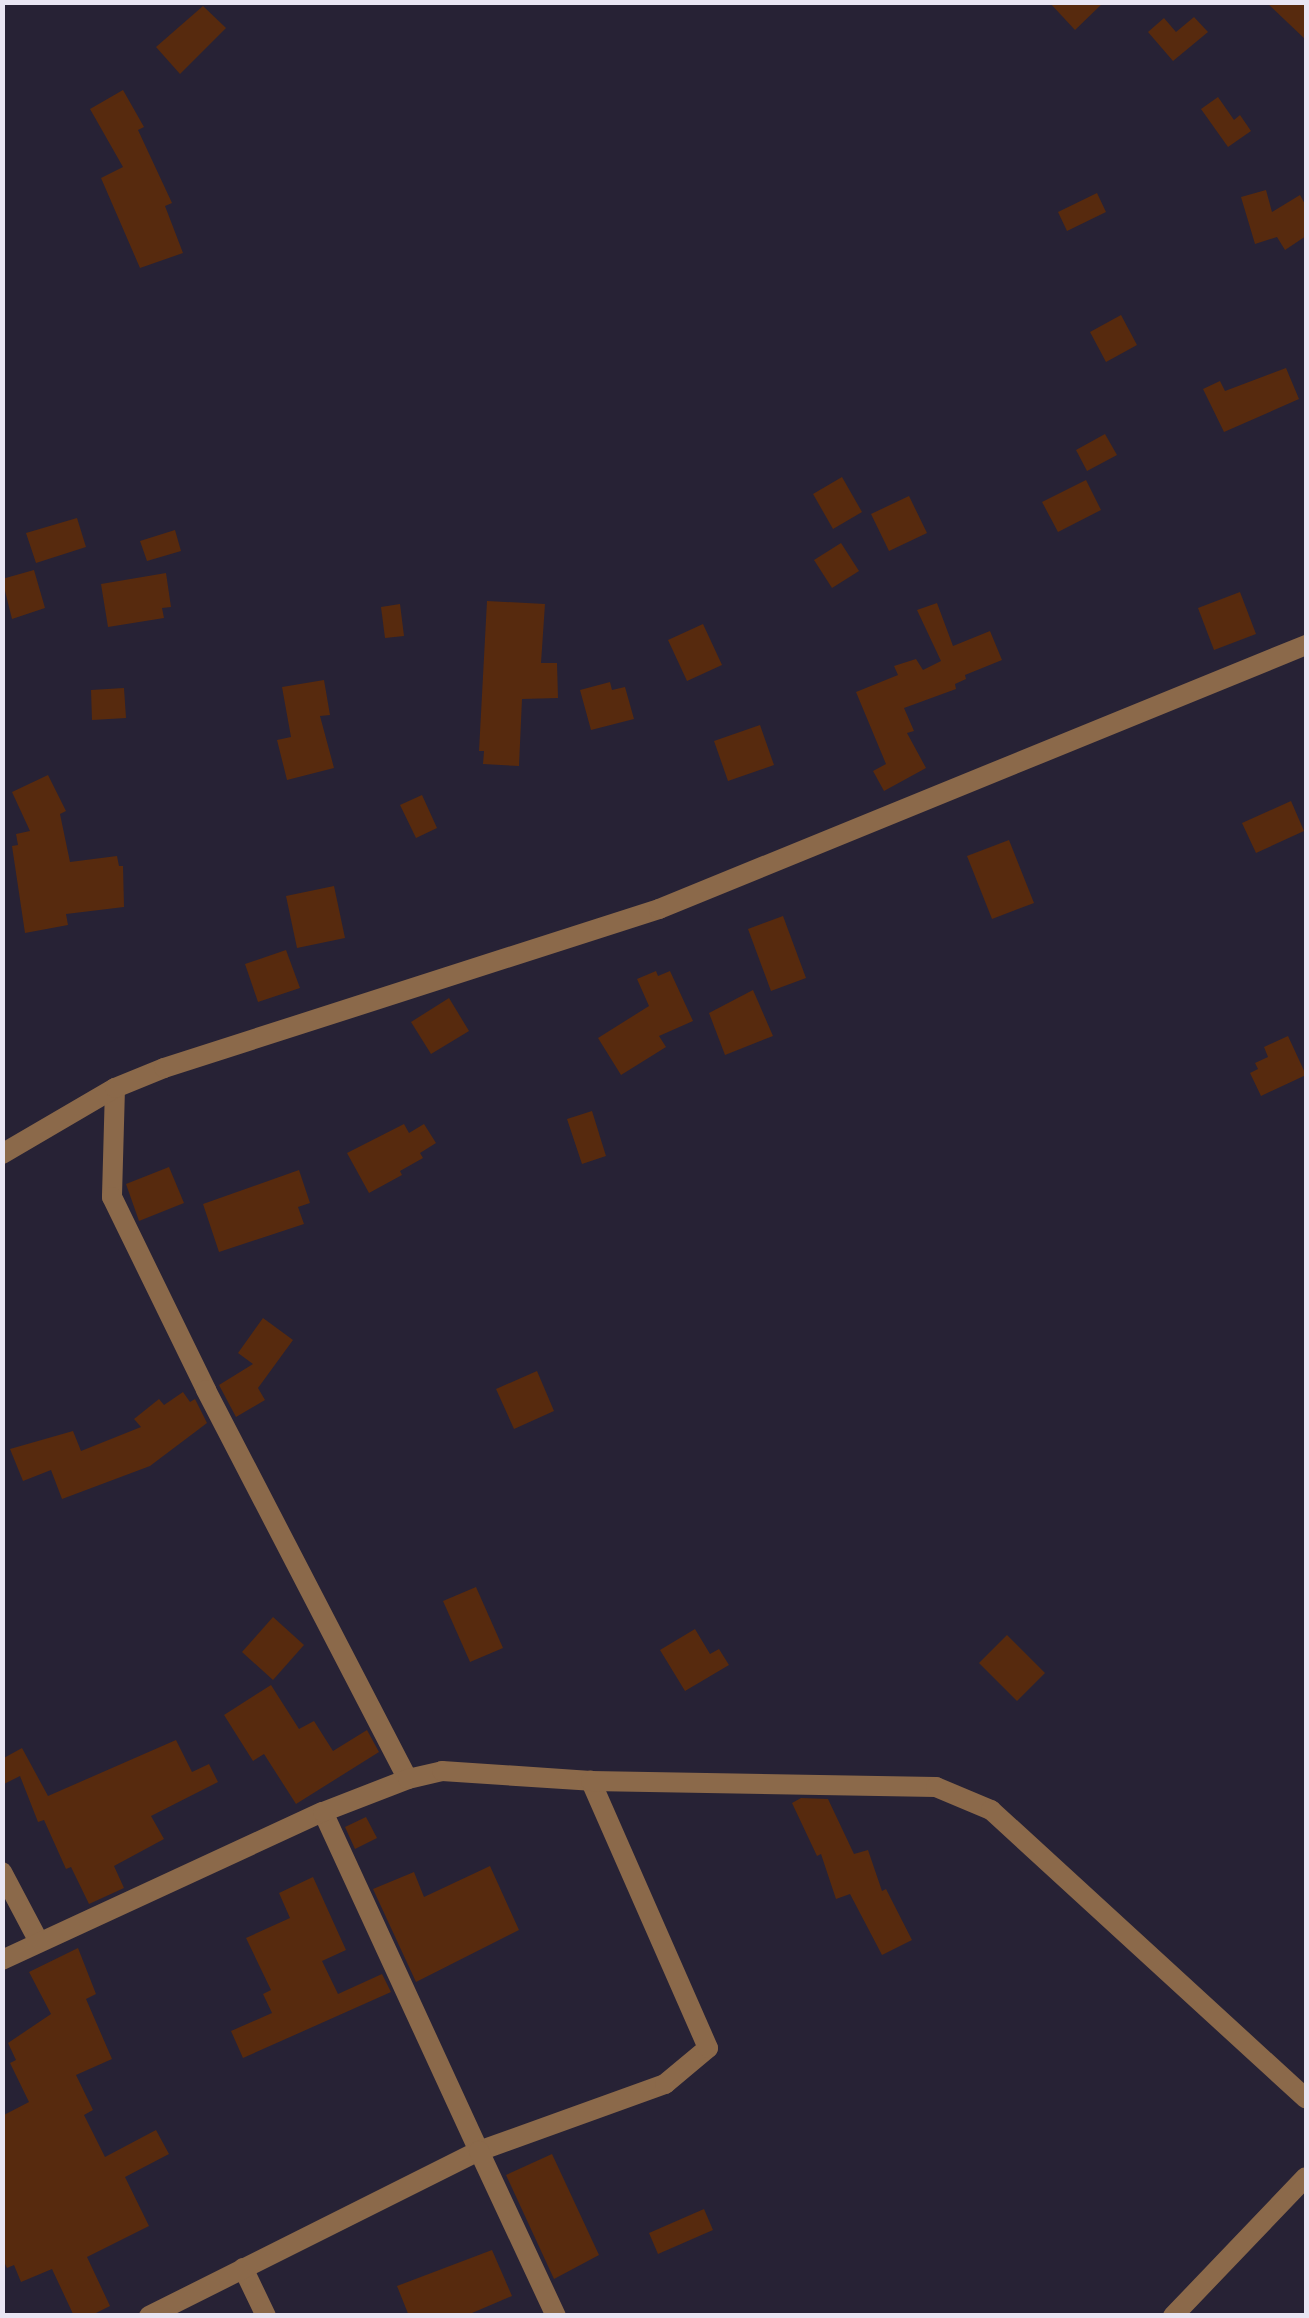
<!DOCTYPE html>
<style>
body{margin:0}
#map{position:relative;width:1309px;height:2318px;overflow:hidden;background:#272235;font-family:Karla,sans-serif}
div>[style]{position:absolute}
.building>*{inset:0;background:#572a0e}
.street>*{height:20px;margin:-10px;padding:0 10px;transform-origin:10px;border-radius:10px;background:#8b694a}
span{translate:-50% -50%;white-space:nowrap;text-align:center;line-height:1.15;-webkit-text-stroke:8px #1e182a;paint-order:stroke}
.frame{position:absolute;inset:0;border:5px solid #e9e6f3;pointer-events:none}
</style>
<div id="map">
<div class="building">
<i style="clip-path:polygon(1049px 2px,1104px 2px,1075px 30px)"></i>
<i style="clip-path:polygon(1266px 2px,1306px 2px,1306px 40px)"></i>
<i style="clip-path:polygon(203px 6px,226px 28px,180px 74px,156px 47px)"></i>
<i style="clip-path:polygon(1194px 17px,1208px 32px,1173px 61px,1148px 32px,1164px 18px,1176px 32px)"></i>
<i style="clip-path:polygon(123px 90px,144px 127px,138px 130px,172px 203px,165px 206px,183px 253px,140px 268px,101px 178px,123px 167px,90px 109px)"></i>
<i style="clip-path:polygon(1218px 97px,1234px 120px,1240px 115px,1251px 131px,1228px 147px,1201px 109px)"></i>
<i style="clip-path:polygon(1266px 190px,1272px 212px,1300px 195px,1306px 206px,1306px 236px,1285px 250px,1277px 237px,1255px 244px,1241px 197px)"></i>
<i style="clip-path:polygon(1097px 193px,1106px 212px,1067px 231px,1058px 212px)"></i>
<i style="clip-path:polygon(1121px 315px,1137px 345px,1106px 362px,1090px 332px)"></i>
<i style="clip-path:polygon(1286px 368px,1299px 399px,1224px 432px,1203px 389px,1220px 381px,1225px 391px)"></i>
<i style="clip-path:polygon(1105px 434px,1117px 455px,1087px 471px,1076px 450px)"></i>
<i style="clip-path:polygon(842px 477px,862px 512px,833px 529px,813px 494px)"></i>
<i style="clip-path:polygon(1086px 480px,1101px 510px,1058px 532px,1042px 502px)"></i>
<i style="clip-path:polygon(909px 496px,927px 533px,889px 551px,871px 514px)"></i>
<i style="clip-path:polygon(77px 518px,86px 547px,36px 563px,26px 533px)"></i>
<i style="clip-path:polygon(175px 530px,181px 551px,147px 561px,140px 541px)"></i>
<i style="clip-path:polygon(841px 543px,859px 571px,832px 588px,814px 560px)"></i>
<i style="clip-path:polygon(34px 570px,45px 608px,12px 619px,2px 579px)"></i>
<i style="clip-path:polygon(166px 573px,171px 607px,162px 608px,164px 618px,108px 627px,101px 584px)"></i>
<i style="clip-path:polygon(1240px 592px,1256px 634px,1214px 650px,1198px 608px)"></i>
<i style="clip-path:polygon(487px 601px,545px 604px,541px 663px,557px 663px,558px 698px,522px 699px,519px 766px,483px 764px,484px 751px,479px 751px)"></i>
<i style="clip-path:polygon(937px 603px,953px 646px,990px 631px,1002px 660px,965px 675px,966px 679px,955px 684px,956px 689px,904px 708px,914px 731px,907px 733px,926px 768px,884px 791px,873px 771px,886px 764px,856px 692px,898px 675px,894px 666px,916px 659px,923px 670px,941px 661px,917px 610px)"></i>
<i style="clip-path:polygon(400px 604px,404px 636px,385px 638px,381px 607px)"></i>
<i style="clip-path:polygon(703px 624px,722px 665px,687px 681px,668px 640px)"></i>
<i style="clip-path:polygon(324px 680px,330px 715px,320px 716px,334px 768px,287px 780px,277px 740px,291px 737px,282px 687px)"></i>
<i style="clip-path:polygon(610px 682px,612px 690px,625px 687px,634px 719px,591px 730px,580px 690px)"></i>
<i style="clip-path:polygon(124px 688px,126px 718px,92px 720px,91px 690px)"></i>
<i style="clip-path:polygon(760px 725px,774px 765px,728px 781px,714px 741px)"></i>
<i style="clip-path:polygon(48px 775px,66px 811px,60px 814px,70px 862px,117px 856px,119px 866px,123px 866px,124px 907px,66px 914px,68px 925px,25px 933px,12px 846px,18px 845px,16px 834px,30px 831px,12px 792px)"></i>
<i style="clip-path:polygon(422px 795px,437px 828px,416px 838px,400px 805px)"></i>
<i style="clip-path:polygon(1291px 801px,1304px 831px,1256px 853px,1242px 823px)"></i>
<i style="clip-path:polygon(1009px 840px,1034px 903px,992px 919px,967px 856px)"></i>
<i style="clip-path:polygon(334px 886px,345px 938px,297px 948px,286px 896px)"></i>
<i style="clip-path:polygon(783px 916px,806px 978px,771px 991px,748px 929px)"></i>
<i style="clip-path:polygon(286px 950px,300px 988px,258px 1002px,245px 964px)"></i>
<i style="clip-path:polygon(656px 971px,658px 976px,670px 971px,693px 1021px,659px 1036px,666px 1047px,621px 1075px,598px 1038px,649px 1006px,637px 979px)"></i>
<i style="clip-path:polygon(753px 990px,773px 1036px,725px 1055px,709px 1013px)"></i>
<i style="clip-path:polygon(449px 998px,469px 1031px,431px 1054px,411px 1022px)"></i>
<i style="clip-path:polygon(1288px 1036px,1306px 1075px,1261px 1096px,1250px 1073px,1258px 1069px,1255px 1063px,1268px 1057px,1264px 1047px)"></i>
<i style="clip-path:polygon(592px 1111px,606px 1156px,582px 1164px,567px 1119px)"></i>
<i style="clip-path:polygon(404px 1124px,409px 1133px,424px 1124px,436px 1143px,420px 1153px,423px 1158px,400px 1171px,402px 1175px,369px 1193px,347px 1153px)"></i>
<i style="clip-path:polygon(169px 1167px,184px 1203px,139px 1221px,126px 1184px)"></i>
<i style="clip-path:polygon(299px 1170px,310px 1203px,298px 1207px,304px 1224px,219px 1252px,203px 1204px)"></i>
<i style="clip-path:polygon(263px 1318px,293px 1340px,258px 1388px,265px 1400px,236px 1417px,219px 1385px,253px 1364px,238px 1353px)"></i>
<i style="clip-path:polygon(537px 1371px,554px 1411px,514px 1429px,496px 1389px)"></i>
<i style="clip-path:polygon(183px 1392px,190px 1402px,195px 1399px,207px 1423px,150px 1466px,62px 1499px,51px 1470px,23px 1481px,10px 1449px,73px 1431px,81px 1451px,141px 1427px,134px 1419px,159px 1399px,164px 1405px)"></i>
<i style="clip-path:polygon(476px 1587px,503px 1648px,470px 1662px,443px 1601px)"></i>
<i style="clip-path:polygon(273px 1617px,304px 1645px,273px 1680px,242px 1652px)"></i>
<i style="clip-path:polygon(695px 1629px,710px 1654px,719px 1649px,729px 1665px,685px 1691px,660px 1650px)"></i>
<i style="clip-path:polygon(1007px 1635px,1045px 1673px,1017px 1701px,979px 1663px)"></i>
<i style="clip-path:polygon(271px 1685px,299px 1729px,314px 1721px,333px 1751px,367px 1730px,379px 1752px,296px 1804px,264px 1754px,253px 1761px,224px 1715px)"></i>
<i style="clip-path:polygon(176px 1740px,192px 1772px,209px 1764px,218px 1782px,151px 1816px,164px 1839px,114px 1866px,124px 1888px,89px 1904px,71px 1867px,66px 1869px,44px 1820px,38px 1822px,20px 1776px,2px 1785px,2px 1759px,22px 1748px,48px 1796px)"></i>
<i style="clip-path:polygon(801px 1798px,828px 1799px,854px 1854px,868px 1850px,882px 1891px,886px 1889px,912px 1940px,882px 1955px,850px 1894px,836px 1899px,821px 1854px,817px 1856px,792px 1803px)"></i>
<i style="clip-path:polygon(366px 1817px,377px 1838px,355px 1849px,345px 1827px)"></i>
<i style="clip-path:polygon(490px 1866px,519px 1930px,416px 1982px,373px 1889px,414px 1872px,424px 1897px)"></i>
<i style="clip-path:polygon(313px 1877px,346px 1950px,322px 1961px,338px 1994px,382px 1974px,391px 1992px,243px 2058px,231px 2031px,272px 2013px,263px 1994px,271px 1990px,246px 1938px,290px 1918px,279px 1893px)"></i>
<i style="clip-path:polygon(78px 1948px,96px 1994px,86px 1999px,112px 2059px,76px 2075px,93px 2110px,84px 2115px,105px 2157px,156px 2130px,169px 2154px,125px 2177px,149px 2226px,87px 2257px,110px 2306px,90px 2316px,74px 2316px,52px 2269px,21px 2282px,14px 2265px,7px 2268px,2px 2258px,2px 2116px,29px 2102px,10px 2063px,16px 2060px,8px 2043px,51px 2014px,29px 1972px)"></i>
<i style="clip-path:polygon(552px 2154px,599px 2255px,554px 2279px,506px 2175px)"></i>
<i style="clip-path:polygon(704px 2209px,713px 2230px,658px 2254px,649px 2233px)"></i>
<i style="clip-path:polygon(492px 2250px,512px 2296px,465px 2316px,409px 2316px,397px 2286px)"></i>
</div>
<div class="street">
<i style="left:115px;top:1088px;width:109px;rotate:91.6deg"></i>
<i style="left:112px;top:1197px;width:215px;rotate:64deg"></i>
<i style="left:206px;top:1390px;width:438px;rotate:62.6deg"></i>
<i style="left:2px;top:1154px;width:131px;rotate:-30.3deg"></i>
<i style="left:115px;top:1088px;width:53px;rotate:-22.2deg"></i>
<i style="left:164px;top:1068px;width:520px;rotate:-17.81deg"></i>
<i style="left:659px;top:909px;width:699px;rotate:-22.2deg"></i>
<i style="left:323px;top:1812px;width:373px;rotate:65.3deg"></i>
<i style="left:479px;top:2151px;width:198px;rotate:-19.8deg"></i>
<i style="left:665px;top:2084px;width:56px;rotate:-39.9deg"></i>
<i style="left:708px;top:2048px;width:292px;rotate:-113.7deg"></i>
<i style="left:2px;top:1872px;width:79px;rotate:62.1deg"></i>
<i style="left:2px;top:1960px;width:353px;rotate:-24.8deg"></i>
<i style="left:323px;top:1812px;width:91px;rotate:-21.2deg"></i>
<i style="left:408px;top:1779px;width:35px;rotate:-13deg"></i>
<i style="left:442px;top:1771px;width:149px;rotate:3.8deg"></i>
<i style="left:591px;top:1781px;width:345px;rotate:1deg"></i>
<i style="left:936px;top:1787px;width:60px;rotate:22.7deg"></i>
<i style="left:991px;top:1810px;width:427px;rotate:42.5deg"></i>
<i style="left:243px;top:2268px;width:53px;rotate:64.4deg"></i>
<i style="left:149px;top:2316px;width:369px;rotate:-26.6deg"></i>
<i style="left:479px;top:2151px;width:182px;rotate:65deg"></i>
<i style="left:1173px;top:2316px;width:192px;rotate:-46.3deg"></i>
</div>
<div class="frame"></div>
</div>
